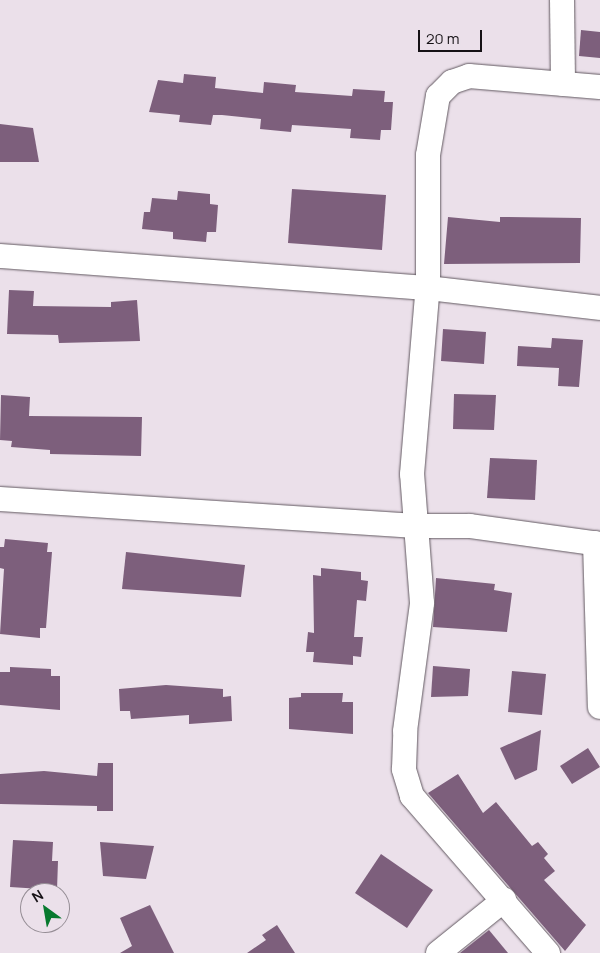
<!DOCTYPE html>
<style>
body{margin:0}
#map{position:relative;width:600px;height:953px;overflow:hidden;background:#ebe0ea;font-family:Manrope,sans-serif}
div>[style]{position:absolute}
.building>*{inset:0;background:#7d5f7c}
.roads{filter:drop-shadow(0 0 1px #625961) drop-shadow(0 0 1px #625961)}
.minor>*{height:24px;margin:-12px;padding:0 12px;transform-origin:12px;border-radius:12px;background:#fff}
span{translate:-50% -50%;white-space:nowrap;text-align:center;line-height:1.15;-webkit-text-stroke:4px #ebe0ea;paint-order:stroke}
.north{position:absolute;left:20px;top:883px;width:50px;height:50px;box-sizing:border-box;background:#ebe0ea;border:1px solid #958d95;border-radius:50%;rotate:328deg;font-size:14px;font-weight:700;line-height:20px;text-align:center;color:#151115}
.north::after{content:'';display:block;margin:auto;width:18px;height:22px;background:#07792e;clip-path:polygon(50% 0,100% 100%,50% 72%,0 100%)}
.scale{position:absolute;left:418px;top:30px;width:64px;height:22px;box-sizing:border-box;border:2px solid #151115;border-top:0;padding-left:6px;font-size:15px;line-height:18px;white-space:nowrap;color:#151115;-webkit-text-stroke:4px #ebe0ea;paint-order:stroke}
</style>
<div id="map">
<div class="building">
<i style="clip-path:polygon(581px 30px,600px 32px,600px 58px,579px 56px)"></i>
<i style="clip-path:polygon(184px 74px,216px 77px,215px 88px,253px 92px,263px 93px,264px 82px,296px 85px,295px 92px,352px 96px,353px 89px,385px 91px,384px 102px,393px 102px,391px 130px,381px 130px,380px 140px,350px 138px,351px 129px,292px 125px,291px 132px,260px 129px,261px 119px,222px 115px,213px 115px,211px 125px,179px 122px,180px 115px,149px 112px,158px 80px,183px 83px)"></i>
<i style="clip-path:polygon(0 124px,33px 128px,39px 162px,0 162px)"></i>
<i style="clip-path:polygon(292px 189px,386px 195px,382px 250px,288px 243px)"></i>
<i style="clip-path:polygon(178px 191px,210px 194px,210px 204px,218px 205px,216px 232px,207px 232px,206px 242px,173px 239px,173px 232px,142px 229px,144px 212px,150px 212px,152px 198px,177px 200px)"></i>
<i style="clip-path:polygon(448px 217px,500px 222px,500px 217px,581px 218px,580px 263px,444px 264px)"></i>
<i style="clip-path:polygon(9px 290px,34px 291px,33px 306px,111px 307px,111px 302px,137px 300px,140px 341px,59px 343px,58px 335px,7px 334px)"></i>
<i style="clip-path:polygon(443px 329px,486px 332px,484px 364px,441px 361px)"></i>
<i style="clip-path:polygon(552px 338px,583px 340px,579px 387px,558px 386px,559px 368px,517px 366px,518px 346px,551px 348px)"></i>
<i style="clip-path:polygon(454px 394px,496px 395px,494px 430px,453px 429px)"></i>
<i style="clip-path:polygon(1px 395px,30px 397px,29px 416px,142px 417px,141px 456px,50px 454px,50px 450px,11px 447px,12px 441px,0 440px)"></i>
<i style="clip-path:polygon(490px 458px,537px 460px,535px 500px,487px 498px)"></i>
<i style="clip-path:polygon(5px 539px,48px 543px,47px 552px,52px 552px,46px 628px,40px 628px,40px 638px,0 634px,4px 569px,0 568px,0 547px,4px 547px)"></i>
<i style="clip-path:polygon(126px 552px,245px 565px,241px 597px,122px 589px)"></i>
<i style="clip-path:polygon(321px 568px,361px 572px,361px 580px,368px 581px,366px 601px,357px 600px,354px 637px,363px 637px,361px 657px,353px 656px,353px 665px,313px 662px,314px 652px,306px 652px,308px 632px,314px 633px,313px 575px,321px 576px)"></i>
<i style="clip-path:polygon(436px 578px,495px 584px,494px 590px,512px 593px,507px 632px,433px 627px)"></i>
<i style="clip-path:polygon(433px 666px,470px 669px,468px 696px,431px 697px)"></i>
<i style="clip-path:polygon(10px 667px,51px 669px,51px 676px,60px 676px,60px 710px,0 705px,0 672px,10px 672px)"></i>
<i style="clip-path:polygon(512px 671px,546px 674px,542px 715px,508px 712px)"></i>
<i style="clip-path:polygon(166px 685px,223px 689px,223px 697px,231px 696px,232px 721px,189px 724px,189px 715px,131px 719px,130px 711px,120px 711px,119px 689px)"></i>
<i style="clip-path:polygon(301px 693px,343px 693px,342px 702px,353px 702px,353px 734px,289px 729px,289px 698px,301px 697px)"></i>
<i style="clip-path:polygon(541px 730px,537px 770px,515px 780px,500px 748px)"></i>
<i style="clip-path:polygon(588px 748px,600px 767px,572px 784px,560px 766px)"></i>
<i style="clip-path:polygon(98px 763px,113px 763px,113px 811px,97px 811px,97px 806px,0 804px,0 774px,44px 771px,97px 776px)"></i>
<i style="clip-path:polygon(458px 774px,483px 813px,496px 802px,532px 846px,538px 842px,548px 854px,544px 858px,555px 871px,544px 880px,586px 925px,565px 951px,428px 793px)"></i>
<i style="clip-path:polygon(13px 840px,53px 842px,52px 861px,58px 861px,57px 890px,10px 887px)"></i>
<i style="clip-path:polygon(100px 842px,154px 846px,146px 879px,103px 876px)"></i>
<i style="clip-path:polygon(381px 854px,433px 890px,407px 928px,355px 893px)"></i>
<i style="clip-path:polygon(150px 905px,174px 953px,120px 953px,132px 946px,120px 918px)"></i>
<i style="clip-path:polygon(277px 925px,295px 953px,247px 953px,266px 940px,262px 935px)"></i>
<i style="clip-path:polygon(489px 930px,508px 953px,460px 953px)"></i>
</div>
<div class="roads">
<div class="minor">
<i style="left:562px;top:0;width:84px;rotate:89.3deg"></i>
<i style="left:0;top:256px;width:429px;rotate:4.3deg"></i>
<i style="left:428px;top:288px;width:173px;rotate:6.6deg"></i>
<i style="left:0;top:499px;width:417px;rotate:3.7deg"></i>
<i style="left:416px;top:526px;width:54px"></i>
<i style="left:470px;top:526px;width:131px;rotate:7.9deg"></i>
<i style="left:595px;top:543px;width:164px;rotate:88.3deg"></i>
<i style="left:438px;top:953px;width:85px;rotate:-38.8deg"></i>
<i style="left:548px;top:953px;width:208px;rotate:-130.9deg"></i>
<i style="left:412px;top:796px;width:28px;rotate:-107deg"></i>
<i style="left:404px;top:769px;width:38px;rotate:-88deg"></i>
<i style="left:405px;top:731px;width:129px;rotate:-82.4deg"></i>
<i style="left:422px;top:603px;width:129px;rotate:-94.4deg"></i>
<i style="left:412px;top:474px;width:191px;rotate:-85.2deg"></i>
<i style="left:428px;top:284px;width:129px;rotate:-90deg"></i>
<i style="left:428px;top:155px;width:60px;rotate:-80.4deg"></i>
<i style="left:438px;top:96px;width:20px;rotate:-45deg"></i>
<i style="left:452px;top:82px;width:18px;rotate:-19deg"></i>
<i style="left:469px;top:76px;width:131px;rotate:4.8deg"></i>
</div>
</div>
<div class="north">N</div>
<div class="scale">20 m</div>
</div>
